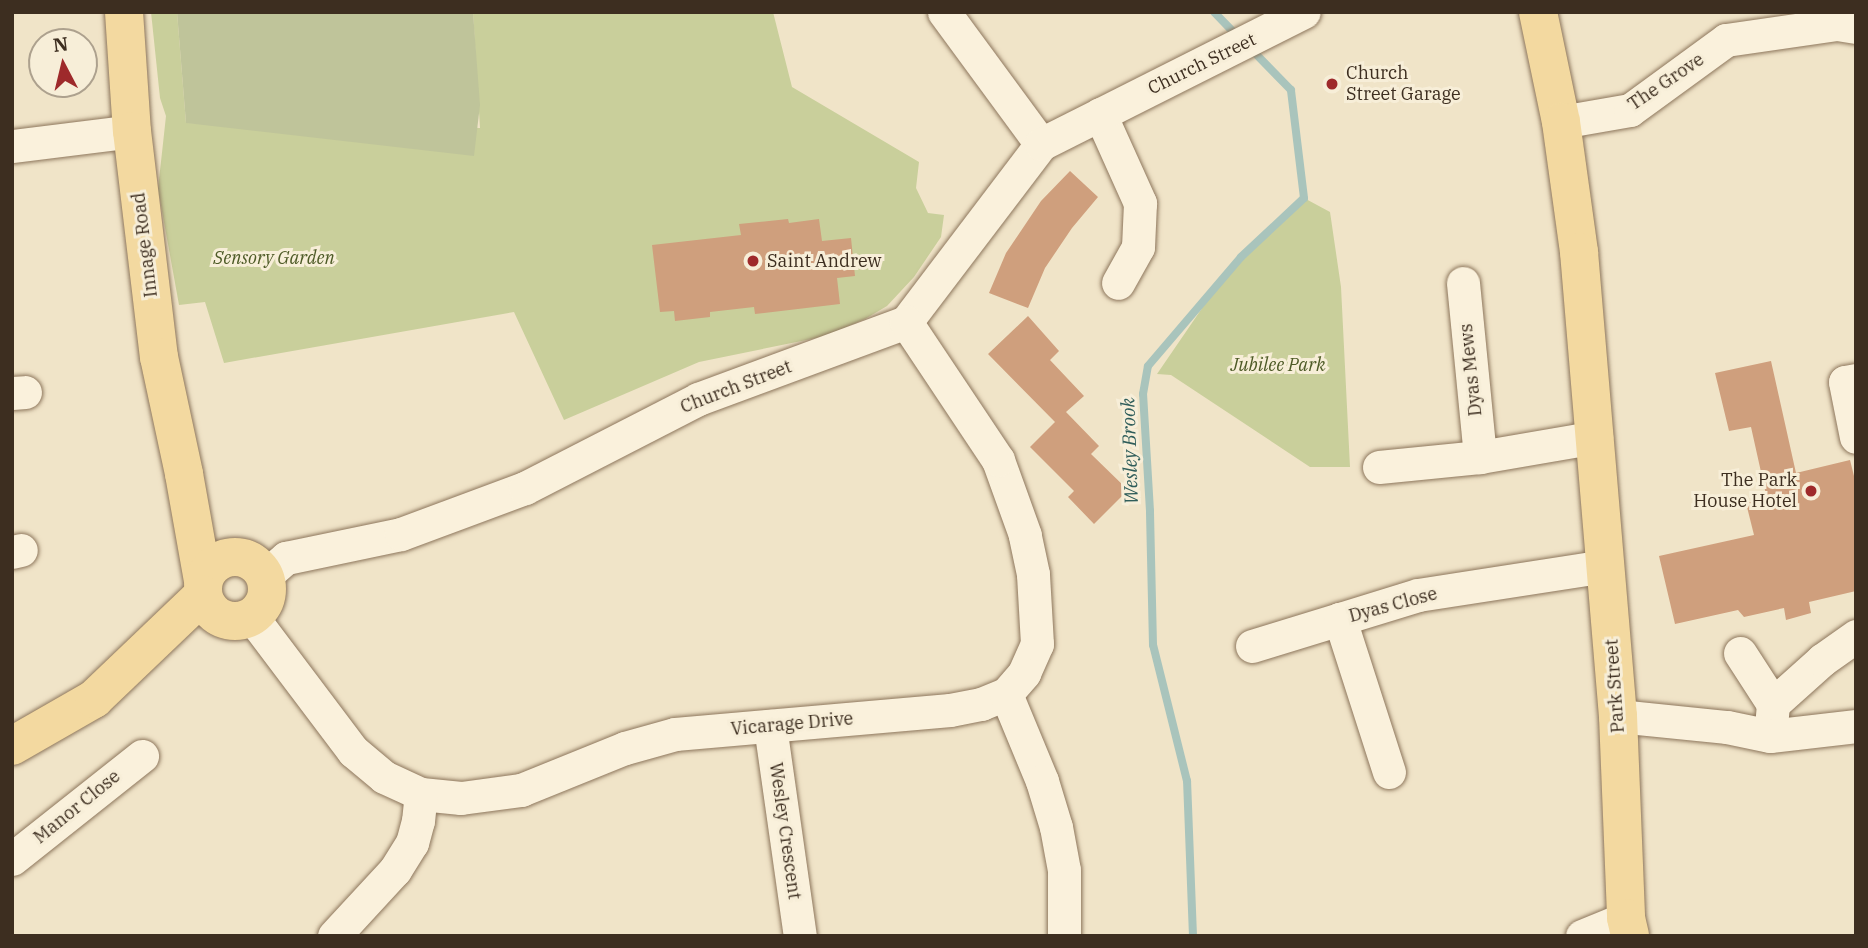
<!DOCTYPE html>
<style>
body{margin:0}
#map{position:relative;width:1868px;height:948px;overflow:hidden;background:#f0e4c8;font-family:"IBM Plex Serif",serif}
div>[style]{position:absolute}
.green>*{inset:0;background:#c9cf9b}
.cemetery>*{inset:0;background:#bfc49a}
.stream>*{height:8px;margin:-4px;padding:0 4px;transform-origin:4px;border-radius:4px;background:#a9c4bc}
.building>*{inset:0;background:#cf9f7d}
.roads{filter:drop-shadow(0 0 2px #8d765c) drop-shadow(0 0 2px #8d765c)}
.minor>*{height:33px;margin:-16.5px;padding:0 16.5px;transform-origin:16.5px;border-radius:16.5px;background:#faf1dc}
.major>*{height:38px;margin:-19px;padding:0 19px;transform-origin:19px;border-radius:19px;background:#f3d9a0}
.major>.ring{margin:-19px;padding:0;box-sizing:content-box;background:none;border:38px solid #f3d9a0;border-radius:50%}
.dots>*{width:19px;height:19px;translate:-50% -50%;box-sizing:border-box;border:4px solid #f7eed8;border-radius:50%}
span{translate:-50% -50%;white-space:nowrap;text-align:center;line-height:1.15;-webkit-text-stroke:6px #f7eed8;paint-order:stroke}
.street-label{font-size:18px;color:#3d2e20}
.poi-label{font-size:18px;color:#3d2e20}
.left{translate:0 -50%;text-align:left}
.right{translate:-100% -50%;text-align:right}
.park-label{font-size:18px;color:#4d5a26;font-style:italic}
.water-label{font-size:19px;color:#2f5d5a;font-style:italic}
.frame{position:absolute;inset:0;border:14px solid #3d2e20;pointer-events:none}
.north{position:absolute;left:28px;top:28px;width:70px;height:70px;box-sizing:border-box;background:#f7eed8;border:2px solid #ada18e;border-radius:50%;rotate:353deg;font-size:19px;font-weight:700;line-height:28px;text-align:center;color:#3d2e20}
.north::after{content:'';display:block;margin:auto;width:24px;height:32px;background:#9e2a2b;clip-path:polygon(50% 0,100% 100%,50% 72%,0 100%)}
</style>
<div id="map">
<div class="green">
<i style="clip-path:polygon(151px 12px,177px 12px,186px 123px,480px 128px,473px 12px,773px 12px,792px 87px,919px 162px,916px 188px,928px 213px,944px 215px,941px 237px,914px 277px,887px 306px,865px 319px,826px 336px,699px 362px,564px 420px,514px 312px,224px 363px,205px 302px,179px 305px,158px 189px,166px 116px,160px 98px)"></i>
<i style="clip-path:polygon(1304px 198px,1330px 212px,1341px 287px,1350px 467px,1310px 467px,1171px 375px,1157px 374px,1220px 282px)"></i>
</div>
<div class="cemetery">
<i style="clip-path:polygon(177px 12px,473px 12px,480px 105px,474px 156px,186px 123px)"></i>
</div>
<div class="stream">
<i style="left:1214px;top:12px;width:36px;rotate:46deg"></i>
<i style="left:1193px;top:936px;width:155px;rotate:-92.2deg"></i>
<i style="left:1187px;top:781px;width:140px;rotate:-104deg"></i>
<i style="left:1153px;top:645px;width:134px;rotate:-91.3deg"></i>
<i style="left:1150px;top:511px;width:117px;rotate:-93.4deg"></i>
<i style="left:1143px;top:394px;width:28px;rotate:-80deg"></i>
<i style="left:1148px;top:366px;width:143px;rotate:-49.5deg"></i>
<i style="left:1241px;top:257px;width:86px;rotate:-43.1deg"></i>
<i style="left:1304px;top:198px;width:109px;rotate:-96.9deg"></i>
<i style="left:1291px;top:90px;width:57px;rotate:-134.3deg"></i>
</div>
<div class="building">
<i style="clip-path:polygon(1070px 171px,1098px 197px,1072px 228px,1045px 268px,1028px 308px,989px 293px,1006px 253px,1041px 201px)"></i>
<i style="clip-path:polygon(788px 219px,789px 223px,819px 219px,822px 241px,851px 238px,855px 276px,837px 278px,840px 304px,755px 314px,754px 307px,710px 312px,710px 317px,675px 321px,674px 311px,660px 312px,652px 245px,741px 235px,739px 224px)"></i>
<i style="clip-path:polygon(1028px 316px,1059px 351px,1050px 360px,1084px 396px,1066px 412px,1099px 446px,1091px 454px,1128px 490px,1094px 524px,1068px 497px,1074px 491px,1030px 447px,1055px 422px,988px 354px)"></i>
<i style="clip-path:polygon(1771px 361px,1796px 473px,1850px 460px,1856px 484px,1856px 591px,1809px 602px,1811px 613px,1786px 620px,1784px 608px,1744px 617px,1738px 610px,1675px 624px,1659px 556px,1754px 535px,1746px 503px,1767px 499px,1751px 427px,1729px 431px,1715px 373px)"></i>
</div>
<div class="roads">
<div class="minor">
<i style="left:944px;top:12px;width:164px;rotate:53.7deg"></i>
<i style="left:1100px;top:114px;width:98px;rotate:65.8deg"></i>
<i style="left:1140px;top:203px;width:44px;rotate:92.6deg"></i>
<i style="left:1138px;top:247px;width:41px;rotate:119.1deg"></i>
<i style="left:1561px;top:122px;width:70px;rotate:-9.9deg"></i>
<i style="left:1630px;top:110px;width:119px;rotate:-36.1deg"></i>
<i style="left:1726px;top:40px;width:112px;rotate:-8.2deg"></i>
<i style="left:1837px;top:24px;width:19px;rotate:9deg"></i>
<i style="left:12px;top:146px;width:121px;rotate:-7.1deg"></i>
<i style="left:1463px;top:283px;width:175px;rotate:84.4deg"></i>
<i style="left:1856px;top:380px;width:11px;rotate:170deg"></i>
<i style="left:1845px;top:382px;width:56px;rotate:78.7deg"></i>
<i style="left:12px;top:393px;width:13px;rotate:-4deg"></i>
<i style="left:1379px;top:467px;width:101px;rotate:-5.7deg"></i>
<i style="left:1480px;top:457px;width:118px;rotate:-9.8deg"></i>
<i style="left:12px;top:552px;width:9px;rotate:-13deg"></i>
<i style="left:265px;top:576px;width:28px;rotate:-41deg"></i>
<i style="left:286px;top:558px;width:117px;rotate:-11.8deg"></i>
<i style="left:401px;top:534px;width:132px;rotate:-20.4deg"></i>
<i style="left:525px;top:488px;width:195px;rotate:-27.2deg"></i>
<i style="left:698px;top:399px;width:222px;rotate:-20.3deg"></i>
<i style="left:906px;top:322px;width:223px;rotate:-52.8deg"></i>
<i style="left:1041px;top:144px;width:294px;rotate:-26.7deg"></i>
<i style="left:252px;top:617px;width:168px;rotate:53deg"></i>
<i style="left:353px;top:751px;width:40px;rotate:40deg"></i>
<i style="left:384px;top:777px;width:41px;rotate:24.7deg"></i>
<i style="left:421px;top:794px;width:40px;rotate:5.7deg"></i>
<i style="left:461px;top:798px;width:61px;rotate:-7.6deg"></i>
<i style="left:521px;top:790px;width:112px;rotate:-22deg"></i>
<i style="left:625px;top:748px;width:52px;rotate:-15.6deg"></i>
<i style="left:675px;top:734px;width:276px;rotate:-5deg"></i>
<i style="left:950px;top:710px;width:32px;rotate:-11deg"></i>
<i style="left:981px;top:704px;width:27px;rotate:-22deg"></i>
<i style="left:1006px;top:694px;width:28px;rotate:-49deg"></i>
<i style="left:1024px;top:673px;width:32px;rotate:-66deg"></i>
<i style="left:1037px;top:644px;width:70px;rotate:-93.3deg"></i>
<i style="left:1033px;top:574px;width:40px;rotate:-102deg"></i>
<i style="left:1025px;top:535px;width:80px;rotate:-109.8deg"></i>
<i style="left:998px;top:460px;width:166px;rotate:-123.7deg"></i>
<i style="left:1252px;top:646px;width:92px;rotate:-17.1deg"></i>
<i style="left:1740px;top:653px;width:61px;rotate:57.1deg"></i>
<i style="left:1773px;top:704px;width:23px;rotate:95deg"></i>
<i style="left:1006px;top:694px;width:94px;rotate:67.5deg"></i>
<i style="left:1042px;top:781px;width:48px;rotate:73.1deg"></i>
<i style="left:1056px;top:827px;width:44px;rotate:79.5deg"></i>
<i style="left:1064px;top:870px;width:66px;rotate:90deg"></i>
<i style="left:1773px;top:704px;width:66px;rotate:-41.9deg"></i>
<i style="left:1822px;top:660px;width:42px;rotate:-35.2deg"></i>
<i style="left:1618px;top:716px;width:110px;rotate:5.8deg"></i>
<i style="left:1727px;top:727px;width:44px;rotate:11.8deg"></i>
<i style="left:1770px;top:736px;width:87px;rotate:-6.6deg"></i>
<i style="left:770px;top:726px;width:212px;rotate:81.9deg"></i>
<i style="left:1389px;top:772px;width:161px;rotate:-107.8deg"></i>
<i style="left:1340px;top:619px;width:82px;rotate:-17.1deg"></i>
<i style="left:1418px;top:595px;width:190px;rotate:-8.8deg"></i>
<i style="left:12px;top:859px;width:166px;rotate:-38.4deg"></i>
<i style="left:334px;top:936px;width:90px;rotate:-47.3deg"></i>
<i style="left:395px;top:870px;width:32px;rotate:-58deg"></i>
<i style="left:412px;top:843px;width:23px;rotate:-75deg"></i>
<i style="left:418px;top:821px;width:27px;rotate:-84deg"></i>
<i style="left:1582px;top:936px;width:48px;rotate:-22.2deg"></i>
</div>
<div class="major">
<i style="left:124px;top:12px;width:119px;rotate:86.2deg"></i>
<i style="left:132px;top:131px;width:228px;rotate:83.2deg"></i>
<i style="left:159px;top:357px;width:120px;rotate:77.9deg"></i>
<i style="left:184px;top:474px;width:109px;rotate:79.9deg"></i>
<i style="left:1538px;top:12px;width:112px;rotate:78.2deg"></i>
<i style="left:1561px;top:122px;width:131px;rotate:82.1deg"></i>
<i style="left:1579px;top:252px;width:466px;rotate:85.2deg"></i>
<i style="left:1618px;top:716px;width:202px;rotate:87.7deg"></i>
<i style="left:1626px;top:918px;width:18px;rotate:77deg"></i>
<i class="ring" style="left:203px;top:557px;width:26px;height:26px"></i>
<i style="left:12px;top:746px;width:95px;rotate:-29.8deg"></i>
<i style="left:94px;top:699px;width:151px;rotate:-43.7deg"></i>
</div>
</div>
<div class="dots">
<i style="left:1332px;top:84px;background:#9e2a2b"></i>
<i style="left:753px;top:261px;background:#9e2a2b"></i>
<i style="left:1811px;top:491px;background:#9e2a2b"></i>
</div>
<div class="street-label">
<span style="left:1202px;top:64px;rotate:-26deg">Church Street</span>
<span style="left:1666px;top:82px;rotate:-34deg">The Grove</span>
<span style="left:145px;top:245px;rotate:-97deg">Innage Road</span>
<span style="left:1471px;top:370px;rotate:-96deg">Dyas Mews</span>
<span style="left:736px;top:387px;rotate:-21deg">Church Street</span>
<span style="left:1393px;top:605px;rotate:-15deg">Dyas Close</span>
<span style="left:1615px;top:686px;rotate:-94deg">Park Street</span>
<span style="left:792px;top:724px;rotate:-5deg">Vicarage Drive</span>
<span style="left:77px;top:807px;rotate:-39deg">Manor Close</span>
<span style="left:785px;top:831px;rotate:82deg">Wesley Crescent</span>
</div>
<div class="poi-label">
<span class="left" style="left:1346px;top:84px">Church<br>Street Garage</span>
<span class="left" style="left:767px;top:261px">Saint Andrew</span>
<span class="right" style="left:1797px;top:491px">The Park<br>House Hotel</span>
</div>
<div class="park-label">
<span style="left:274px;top:258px">Sensory Garden</span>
<span style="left:1278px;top:365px">Jubilee Park</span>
</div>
<div class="water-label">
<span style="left:1130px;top:451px;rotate:-92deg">Wesley Brook</span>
</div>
<div class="frame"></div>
<div class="north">N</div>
</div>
